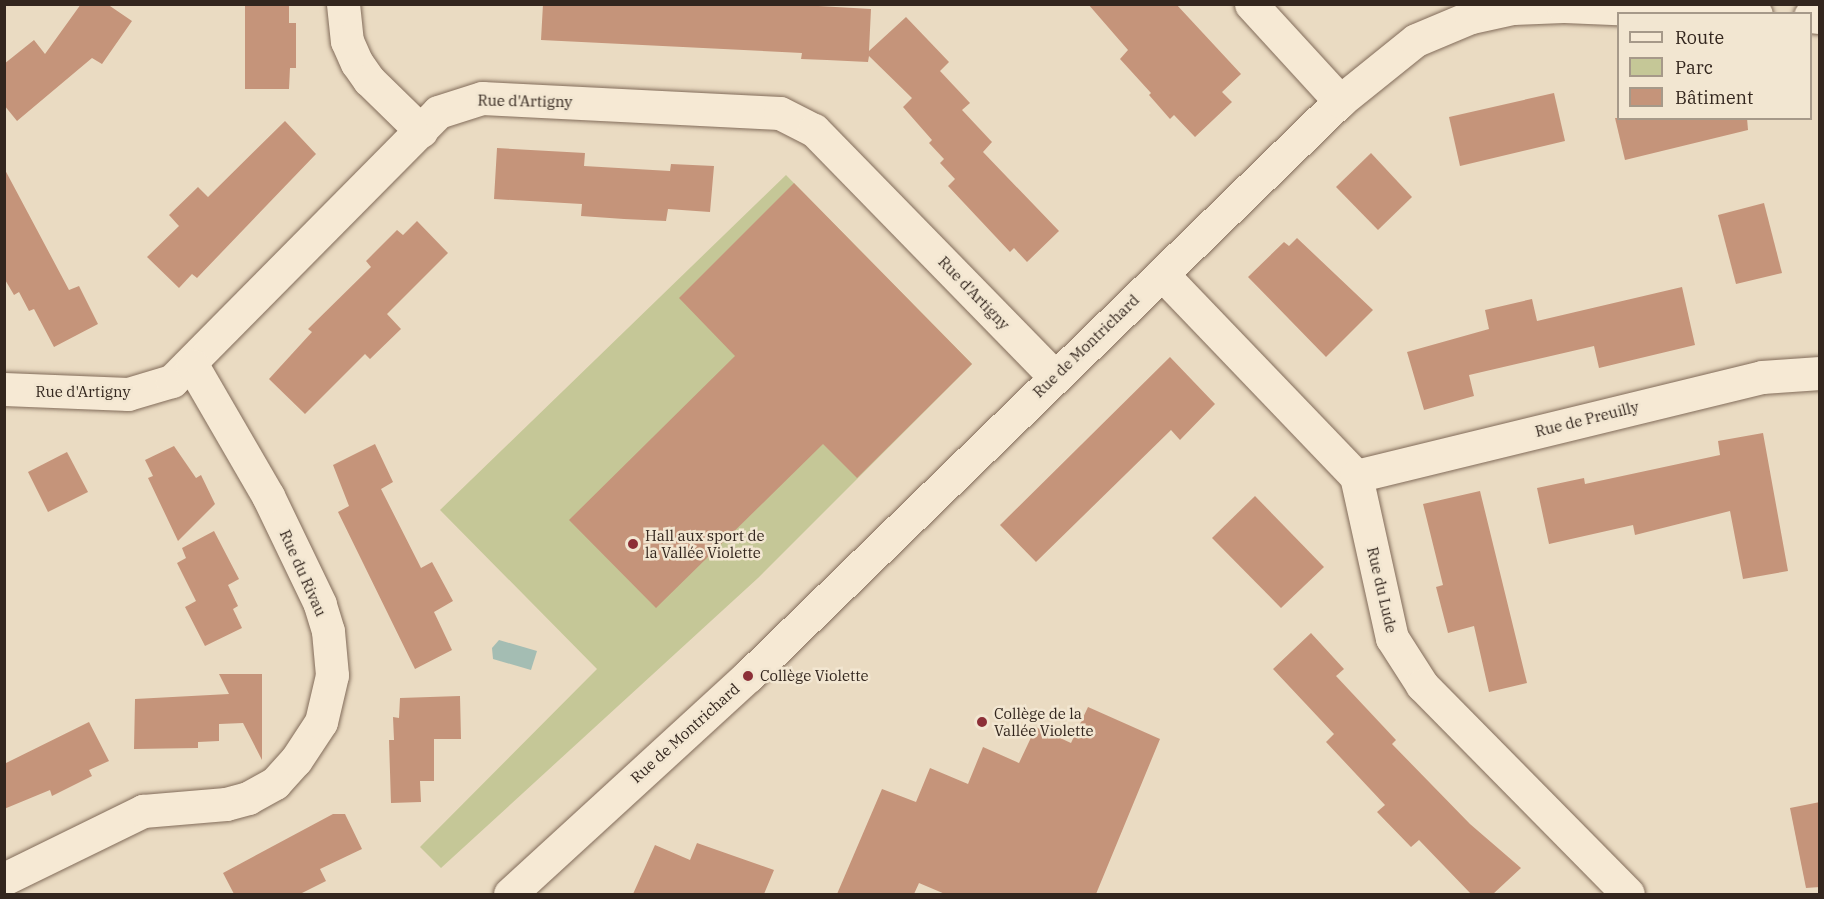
<!DOCTYPE html>
<meta charset="utf-8">
<style>
body{margin:0}
#map{position:relative;width:1824px;height:899px;overflow:hidden;background:#eadbc2;font-family:"IBM Plex Serif",serif}
div>[style]{position:absolute}
.green>*{inset:0;background:#c5c797}
.water>*{inset:0;background:#a4bdb3}
.building>*{inset:0;background:#c5947a}
.roads{filter:drop-shadow(0 0 2px #826c5a) drop-shadow(0 0 2px #826c5a)}
.minor>*{height:33px;margin:-16.5px;padding:0 16.5px;transform-origin:16.5px;border-radius:16.5px;background:#f6e9d4}
.dots>*{width:16px;height:16px;translate:-50% -50%;box-sizing:border-box;border:3px solid #f2e6d1;border-radius:50%}
span{translate:-50% -50%;white-space:nowrap;text-align:center;line-height:1.15;-webkit-text-stroke:5px #f2e6d1;paint-order:stroke}
.street-label{font-size:15px;color:#33261e}
.poi-label{font-size:15px;color:#33261e}
.left{translate:0 -50%;text-align:left}
.frame{position:absolute;inset:0;border:6px solid #33261e;pointer-events:none}
.legend{position:absolute;left:1617px;top:12px;width:195px;height:108px;box-sizing:border-box;background:#f2e6d1;border:2px solid #a69989;margin:0;padding:8px 10px;list-style:none;font-size:18px;color:#33261e}
.legend li{display:flex;align-items:center;gap:12px;height:30px}
.legend b{width:30px;border:2px solid #a69989}
</style>
<div id="map">
<div class="green">
<i style="clip-path:polygon(786px 175px,972px 364px,758px 578px,441px 868px,420px 847px,597px 669px,440px 510px)"></i>
</div>
<div class="water">
<i style="clip-path:polygon(499px 640px,537px 651px,531px 670px,493px 659px,492px 648px)"></i>
</div>
<div class="building">
<i style="clip-path:polygon(81px 4px,107px 4px,132px 21px,102px 64px,92px 58px,17px 121px,4px 105px,4px 64px,34px 40px,45px 54px)"></i>
<i style="clip-path:polygon(245px 4px,289px 4px,289px 23px,296px 23px,296px 68px,290px 68px,289px 89px,245px 89px)"></i>
<i style="clip-path:polygon(543px 4px,783px 4px,871px 9px,869px 51px,906px 17px,949px 62px,940px 71px,970px 103px,962px 110px,992px 142px,983px 152px,1059px 231px,1027px 262px,1014px 248px,1010px 252px,948px 186px,955px 179px,940px 163px,944px 159px,929px 143px,932px 140px,903px 107px,912px 98px,869px 56px,868px 62px,827px 60px,801px 59px,802px 53px,541px 40px)"></i>
<i style="clip-path:polygon(1088px 4px,1176px 4px,1241px 74px,1222px 92px,1232px 102px,1195px 137px,1174px 115px,1170px 119px,1149px 95px,1151px 93px,1120px 59px,1128px 50px)"></i>
<i style="clip-path:polygon(1554px 93px,1565px 141px,1460px 166px,1449px 117px)"></i>
<i style="clip-path:polygon(1615px 118px,1747px 118px,1748px 130px,1625px 160px)"></i>
<i style="clip-path:polygon(285px 121px,316px 154px,197px 278px,192px 274px,179px 288px,147px 257px,179px 226px,169px 215px,198px 187px,208px 197px)"></i>
<i style="clip-path:polygon(497px 148px,585px 153px,584px 166px,670px 171px,671px 164px,714px 166px,710px 212px,668px 209px,666px 221px,624px 219px,581px 216px,582px 204px,494px 199px)"></i>
<i style="clip-path:polygon(1371px 153px,1412px 197px,1378px 230px,1336px 187px)"></i>
<i style="clip-path:polygon(4px 168px,69px 290px,79px 286px,98px 324px,54px 347px,34px 309px,29px 311px,19px 292px,14px 295px,4px 278px)"></i>
<i style="clip-path:polygon(794px 183px,972px 364px,857px 478px,823px 444px,656px 608px,569px 520px,735px 356px,679px 298px)"></i>
<i style="clip-path:polygon(1764px 203px,1782px 273px,1736px 284px,1718px 215px)"></i>
<i style="clip-path:polygon(417px 221px,448px 253px,387px 314px,401px 329px,370px 359px,365px 354px,305px 414px,269px 379px,312px 332px,308px 329px,371px 267px,366px 261px,397px 230px,403px 235px)"></i>
<i style="clip-path:polygon(1297px 238px,1373px 310px,1326px 357px,1248px 277px,1284px 242px,1289px 246px)"></i>
<i style="clip-path:polygon(1682px 287px,1695px 345px,1599px 368px,1594px 346px,1469px 375px,1474px 396px,1424px 410px,1407px 352px,1489px 329px,1485px 310px,1532px 299px,1537px 321px)"></i>
<i style="clip-path:polygon(1170px 357px,1215px 404px,1180px 440px,1171px 430px,1036px 562px,1000px 525px)"></i>
<i style="clip-path:polygon(1763px 433px,1788px 571px,1743px 579px,1730px 511px,1635px 535px,1633px 525px,1549px 544px,1537px 488px,1584px 478px,1585px 484px,1720px 455px,1718px 441px)"></i>
<i style="clip-path:polygon(375px 444px,393px 482px,381px 489px,421px 568px,432px 562px,453px 601px,434px 612px,452px 650px,415px 669px,338px 512px,349px 506px,333px 465px)"></i>
<i style="clip-path:polygon(174px 446px,196px 478px,201px 475px,215px 504px,178px 541px,148px 478px,153px 476px,145px 460px)"></i>
<i style="clip-path:polygon(67px 452px,88px 492px,48px 512px,28px 472px)"></i>
<i style="clip-path:polygon(1480px 491px,1527px 683px,1489px 692px,1474px 626px,1448px 633px,1436px 587px,1443px 585px,1423px 504px)"></i>
<i style="clip-path:polygon(1255px 496px,1324px 567px,1281px 608px,1212px 538px)"></i>
<i style="clip-path:polygon(214px 531px,239px 579px,228px 585px,238px 606px,233px 609px,242px 628px,205px 646px,185px 607px,196px 601px,177px 563px,186px 558px,182px 548px)"></i>
<i style="clip-path:polygon(1311px 633px,1344px 669px,1336px 676px,1396px 740px,1392px 744px,1470px 824px,1521px 868px,1493px 894px,1471px 894px,1419px 840px,1411px 847px,1377px 812px,1385px 805px,1326px 742px,1334px 734px,1273px 669px)"></i>
<i style="clip-path:polygon(219px 674px,262px 674px,262px 760px,243px 723px,219px 724px,219px 741px,198px 742px,198px 748px,134px 749px,135px 699px,229px 694px)"></i>
<i style="clip-path:polygon(460px 696px,461px 739px,434px 739px,434px 781px,420px 781px,421px 802px,391px 803px,389px 740px,394px 740px,393px 717px,399px 718px,400px 698px)"></i>
<i style="clip-path:polygon(1088px 707px,1160px 739px,1096px 894px,945px 894px,919px 883px,914px 894px,837px 894px,882px 789px,916px 802px,930px 768px,968px 784px,983px 747px,1019px 763px,1036px 727px,1071px 743px)"></i>
<i style="clip-path:polygon(89px 722px,109px 761px,89px 770px,92px 776px,52px 796px,50px 790px,4px 809px,4px 764px)"></i>
<i style="clip-path:polygon(1820px 802px,1820px 887px,1806px 888px,1790px 808px)"></i>
<i style="clip-path:polygon(333px 814px,345px 814px,362px 849px,320px 869px,326px 881px,300px 894px,234px 894px,223px 873px)"></i>
<i style="clip-path:polygon(697px 843px,774px 870px,764px 894px,633px 894px,655px 845px,690px 860px)"></i>
</div>
<div class="roads">
<div class="minor">
<i style="left:343px;top:4px;width:37px;rotate:84deg"></i>
<i style="left:347px;top:41px;width:24px;rotate:66deg"></i>
<i style="left:357px;top:63px;width:21px;rotate:55deg"></i>
<i style="left:369px;top:80px;width:73px;rotate:44.4deg"></i>
<i style="left:1251px;top:4px;width:132px;rotate:47.5deg"></i>
<i style="left:1810px;top:16px;width:10px;rotate:6deg"></i>
<i style="left:1162px;top:274px;width:280px;rotate:46.2deg"></i>
<i style="left:1356px;top:476px;width:166px;rotate:77.5deg"></i>
<i style="left:1392px;top:638px;width:56px;rotate:57.4deg"></i>
<i style="left:1422px;top:685px;width:293px;rotate:45.4deg"></i>
<i style="left:4px;top:389px;width:124px;rotate:2.3deg"></i>
<i style="left:128px;top:394px;width:46px;rotate:-16.5deg"></i>
<i style="left:172px;top:381px;width:378px;rotate:-45.3deg"></i>
<i style="left:438px;top:112px;width:46px;rotate:-17.7deg"></i>
<i style="left:482px;top:98px;width:298px;rotate:2.9deg"></i>
<i style="left:780px;top:113px;width:38px;rotate:27deg"></i>
<i style="left:814px;top:130px;width:344px;rotate:45.7deg"></i>
<i style="left:1356px;top:476px;width:418px;rotate:-13.7deg"></i>
<i style="left:1762px;top:377px;width:58px;rotate:-3.9deg"></i>
<i style="left:4px;top:879px;width:155px;rotate:-26.1deg"></i>
<i style="left:143px;top:811px;width:83px;rotate:-4.8deg"></i>
<i style="left:226px;top:804px;width:23px;rotate:-15deg"></i>
<i style="left:248px;top:798px;width:31px;rotate:-29deg"></i>
<i style="left:275px;top:783px;width:31px;rotate:-48deg"></i>
<i style="left:296px;top:760px;width:45px;rotate:-56.7deg"></i>
<i style="left:321px;top:722px;width:48px;rotate:-76.8deg"></i>
<i style="left:332px;top:675px;width:44px;rotate:-95.2deg"></i>
<i style="left:328px;top:631px;width:28px;rotate:-107deg"></i>
<i style="left:320px;top:604px;width:120px;rotate:-115.7deg"></i>
<i style="left:268px;top:496px;width:151px;rotate:-120.1deg"></i>
<i style="left:510px;top:894px;width:323px;rotate:-42.5deg"></i>
<i style="left:748px;top:676px;width:825px;rotate:-44.17deg"></i>
<i style="left:1340px;top:101px;width:97px;rotate:-38.8deg"></i>
<i style="left:1416px;top:40px;width:60px;rotate:-22.7deg"></i>
<i style="left:1471px;top:17px;width:43px;rotate:-12.1deg"></i>
<i style="left:1513px;top:8px;width:50px;rotate:-2.3deg"></i>
<i style="left:1563px;top:6px;width:193px;rotate:2.4deg"></i>
</div>
</div>
<div class="dots">
<i style="left:633px;top:544px;background:#8c2f37"></i>
<i style="left:748px;top:676px;background:#8c2f37"></i>
<i style="left:982px;top:722px;background:#8c2f37"></i>
</div>
<div class="street-label">
<span style="left:525px;top:101px;rotate:1deg">Rue d'Artigny</span>
<span style="left:974px;top:293px;rotate:46deg">Rue d'Artigny</span>
<span style="left:1086px;top:346px;rotate:-44deg">Rue de Montrichard</span>
<span style="left:83px;top:392px">Rue d'Artigny</span>
<span style="left:1587px;top:419px;rotate:-14deg">Rue de Preuilly</span>
<span style="left:303px;top:573px;rotate:66deg">Rue du Rivau</span>
<span style="left:1382px;top:590px;rotate:77deg">Rue du Lude</span>
<span style="left:685px;top:733px;rotate:-42deg">Rue de Montrichard</span>
</div>
<div class="poi-label">
<span class="left" style="left:645px;top:544px">Hall aux sport de<br>la Vallée Violette</span>
<span class="left" style="left:760px;top:676px">Collège Violette</span>
<span class="left" style="left:994px;top:722px">Collège de la<br>Vallée Violette</span>
</div>
<div class="frame"></div>
<ul class="legend">
<li><b style="height:8px;background:#f6e9d4"></b>Route</li>
<li><b style="height:16px;background:#c5c797"></b>Parc</li>
<li><b style="height:16px;background:#c5947a"></b>Bâtiment</li>
</ul>
</div>
